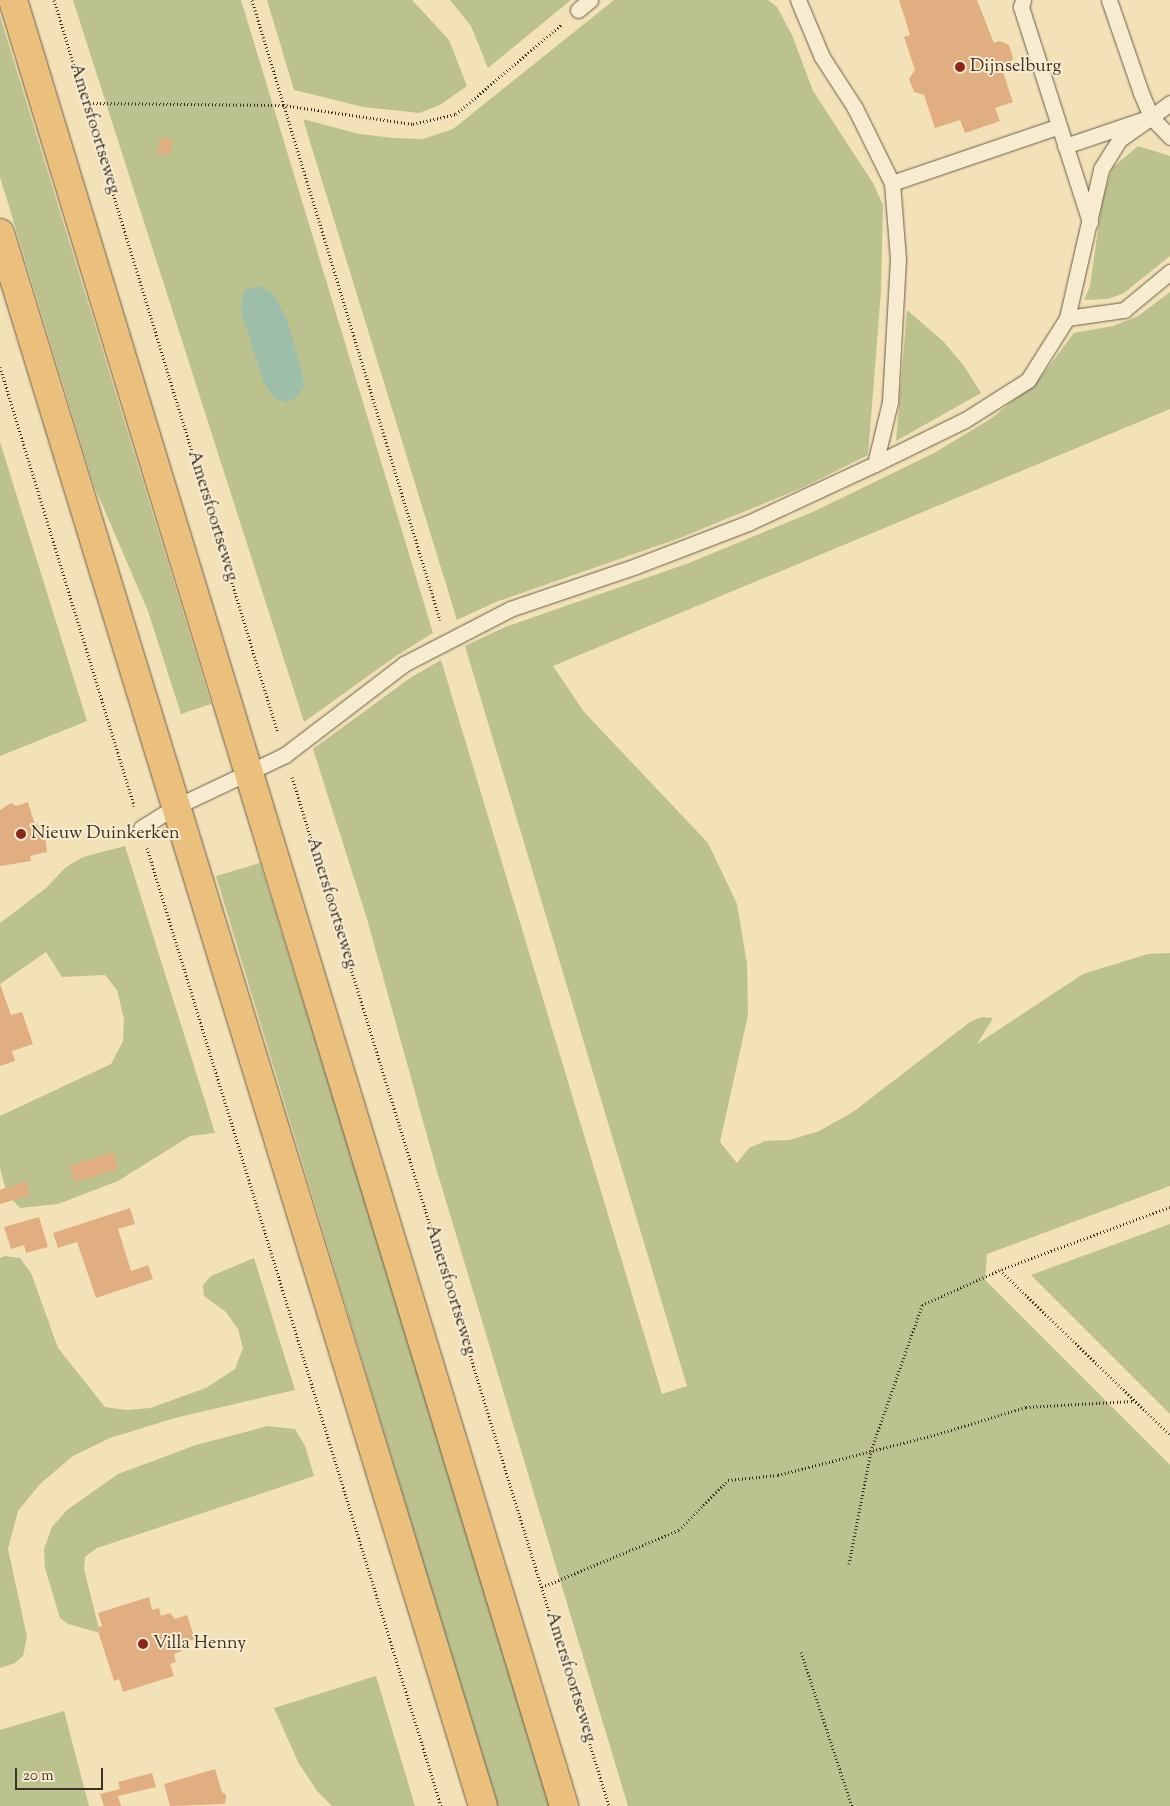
<!DOCTYPE html>
<style>
body{margin:0}
#map{position:relative;width:1170px;height:1806px;overflow:hidden;background:#f3e1b7;font-family:"Sorts Mill Goudy",serif}
div>[style]{position:absolute}
.green>*{inset:0;background:#bbc28e}
.water>*{inset:0;background:#9dbea8}
.building>*{inset:0;background:#e1ae82}
.path>*{height:3px;margin-top:-1.5px;transform-origin:0;background:repeating-linear-gradient(90deg,#3b3124 0 1px,transparent 0 3.5px)}
.roads{filter:drop-shadow(0 0 1px #695d49) drop-shadow(0 0 1px #695d49)}
.service>*{height:15px;margin:-7.5px;padding:0 7.5px;transform-origin:7.5px;border-radius:7.5px;background:#f7ecd0}
.primary>*{height:28px;margin:-14px;padding:0 14px;transform-origin:14px;border-radius:14px;background:#eac07c}
.dots>*{width:14px;height:14px;translate:-50% -50%;box-sizing:border-box;border:2px solid #f7ecd0;border-radius:50%}
span{translate:-50% -50%;white-space:nowrap;text-align:center;line-height:1.15;-webkit-text-stroke:4px #f7ecd0;paint-order:stroke}
.poi-label{font-size:18px;color:#3b3124}
.left{translate:0 -50%;text-align:left}
.street-label{font-size:18px;color:#3b3124}
.scale{position:absolute;left:15px;top:1768px;width:88px;height:22px;box-sizing:border-box;border:2px solid #3b3124;border-top:0;padding-left:6px;font-size:15px;line-height:18px;white-space:nowrap;color:#3b3124;-webkit-text-stroke:4px #f7ecd0;paint-order:stroke}
</style>
<div id="map">
<div class="green">
<i style="clip-path:polygon(73px 0,241px 0,433px 633px,396px 656px,304px 722px)"></i>
<i style="clip-path:polygon(267px 0,412px 0,449px 40px,467px 86px,440px 105px,419px 113px,363px 107px,294px 90px)"></i>
<i style="clip-path:polygon(450px 0,571px 0,488px 68px,471px 26px)"></i>
<i style="clip-path:polygon(614px 0,768px 0,777px 7px,792px 35px,813px 91px,873px 183px,883px 205px,881px 291px,868px 455px,804px 487px,680px 538px,496px 602px,457px 620px,303px 119px,359px 134px,394px 138px,423px 139px,453px 129px)"></i>
<i style="clip-path:polygon(0 16px,211px 704px,181px 714px,148px 611px,95px 488px,0 177px)"></i>
<i style="clip-path:polygon(1138px 146px,1170px 156px,1170px 256px,1124px 293px,1108px 299px,1084px 300px,1090px 286px,1102px 202px,1112px 168px)"></i>
<i style="clip-path:polygon(1170px 292px,1170px 409px,553px 666px,584px 712px,708px 843px,737px 904px,747px 964px,748px 1015px,720px 1142px,737px 1163px,749px 1148px,765px 1141px,789px 1140px,817px 1132px,853px 1112px,970px 1022px,982px 1017px,993px 1018px,977px 1044px,1083px 974px,1148px 954px,1170px 953px,1170px 1186px,987px 1254px,985px 1280px,1170px 1465px,1170px 1806px,628px 1806px,436px 1168px,367px 919px,313px 749px,410px 678px,441px 660px,662px 1394px,687px 1386px,465px 646px,505px 627px,689px 563px,815px 511px,934px 453px,992px 418px,1040px 378px,1074px 333px,1113px 326px,1138px 316px)"></i>
<i style="clip-path:polygon(907px 310px,943px 341px,964px 366px,981px 393px,896px 441px)"></i>
<i style="clip-path:polygon(0 442px,87px 721px,0 756px)"></i>
<i style="clip-path:polygon(125px 846px,215px 1133px,190px 1136px,118px 1181px,58px 1204px,20px 1208px,7px 1194px,0 1168px,0 1116px,111px 1064px,123px 1041px,124px 1019px,117px 990px,105px 975px,62px 977px,46px 952px,0 984px,0 923px,46px 888px,66px 867px,83px 857px)"></i>
<i style="clip-path:polygon(260px 863px,431px 1413px,550px 1806px,498px 1806px,422px 1558px,216px 876px)"></i>
<i style="clip-path:polygon(1170px 1224px,1170px 1414px,1031px 1275px)"></i>
<i style="clip-path:polygon(5px 1256px,20px 1258px,31px 1273px,58px 1348px,105px 1407px,127px 1410px,150px 1408px,206px 1388px,235px 1369px,243px 1348px,238px 1329px,226px 1312px,204px 1296px,203px 1285px,211px 1276px,254px 1258px,295px 1390px,175px 1418px,110px 1438px,73px 1456px,40px 1484px,18px 1511px,8px 1549px,27px 1637px,23px 1656px,15px 1663px,0 1668px,0 1258px)"></i>
<i style="clip-path:polygon(268px 1426px,295px 1429px,305px 1446px,314px 1476px,97px 1548px,85px 1557px,84px 1569px,100px 1633px,68px 1624px,60px 1618px,45px 1568px,44px 1549px,52px 1527px,67px 1510px,118px 1474px,196px 1445px)"></i>
<i style="clip-path:polygon(376px 1676px,415px 1806px,332px 1806px,317px 1791px,298px 1762px,274px 1708px)"></i>
<i style="clip-path:polygon(64px 1711px,89px 1806px,0 1806px,0 1730px)"></i>
</div>
<div class="water">
<i style="clip-path:polygon(259px 286px,273px 293px,287px 320px,302px 371px,304px 387px,296px 398px,287px 402px,275px 399px,264px 383px,241px 312px,242px 297px,247px 289px)"></i>
</div>
<div class="building">
<i style="clip-path:polygon(899px 0,977px 0,994px 43px,1000px 41px,1009px 45px,1013px 58px,1009px 66px,1002px 69px,1013px 102px,995px 108px,1000px 121px,965px 133px,960px 120px,935px 128px,924px 95px,914px 92px,909px 79px,915px 70px,904px 37px,910px 35px)"></i>
<i style="clip-path:polygon(159px 138px,172px 139px,171px 154px,158px 154px)"></i>
<i style="clip-path:polygon(28px 802px,35px 825px,38px 823px,41px 834px,45px 833px,47px 852px,30px 856px,31px 861px,0 866px,0 810px,11px 803px,16px 806px)"></i>
<i style="clip-path:polygon(0 984px,11px 1015px,22px 1012px,33px 1044px,12px 1051px,15px 1061px,0 1066px)"></i>
<i style="clip-path:polygon(113px 1152px,118px 1169px,75px 1182px,70px 1166px)"></i>
<i style="clip-path:polygon(26px 1181px,30px 1195px,0 1204px,0 1190px)"></i>
<i style="clip-path:polygon(130px 1208px,135px 1224px,118px 1229px,131px 1271px,148px 1265px,153px 1279px,96px 1298px,77px 1242px,58px 1248px,53px 1233px)"></i>
<i style="clip-path:polygon(39px 1217px,48px 1247px,26px 1253px,24px 1245px,11px 1249px,4px 1227px)"></i>
<i style="clip-path:polygon(149px 1597px,152px 1610px,159px 1608px,161px 1616px,170px 1613px,175px 1619px,187px 1615px,195px 1639px,183px 1643px,182px 1651px,174px 1654px,176px 1662px,170px 1664px,174px 1676px,123px 1692px,119px 1679px,114px 1681px,97px 1628px,102px 1626px,98px 1613px)"></i>
<i style="clip-path:polygon(215px 1769px,222px 1792px,226px 1795px,225px 1804px,170px 1806px,164px 1784px)"></i>
<i style="clip-path:polygon(152px 1773px,156px 1787px,118px 1796px,121px 1806px,104px 1806px,100px 1794px,120px 1789px,118px 1782px)"></i>
</div>
<div class="path">
<i style="left:54px;top:0;width:766px;rotate:73.01deg"></i>
<i style="left:252px;top:0;width:648px;rotate:73.13deg"></i>
<i style="left:86px;top:103px;width:197px;rotate:0.6deg"></i>
<i style="left:283px;top:105px;width:131px;rotate:8.3deg"></i>
<i style="left:413px;top:124px;width:44px;rotate:-13.1deg"></i>
<i style="left:456px;top:114px;width:139px;rotate:-40.3deg"></i>
<i style="left:0;top:367px;width:459px;rotate:73deg"></i>
<i style="left:292px;top:777px;width:1077px;rotate:72.88deg"></i>
<i style="left:147px;top:848px;width:1002px;rotate:72.94deg"></i>
<i style="left:1170px;top:1207px;width:181px;rotate:159.7deg"></i>
<i style="left:1000px;top:1270px;width:237px;rotate:44.1deg"></i>
<i style="left:849px;top:1564px;width:115px;rotate:-79deg"></i>
<i style="left:871px;top:1451px;width:155px;rotate:-70.7deg"></i>
<i style="left:922px;top:1305px;width:85px;rotate:-24.2deg"></i>
<i style="left:542px;top:1587px;width:148px;rotate:-22.6deg"></i>
<i style="left:679px;top:1530px;width:70px;rotate:-45.6deg"></i>
<i style="left:728px;top:1480px;width:50px;rotate:-5.7deg"></i>
<i style="left:778px;top:1475px;width:168px;rotate:-14.4deg"></i>
<i style="left:941px;top:1433px;width:89px;rotate:-17deg"></i>
<i style="left:1026px;top:1407px;width:107px;rotate:-3.2deg"></i>
<i style="left:801px;top:1652px;width:162px;rotate:71.7deg"></i>
</div>
<div class="roads">
<div class="service">
<i style="left:1023px;top:0;width:7px;rotate:106deg"></i>
<i style="left:1021px;top:7px;width:226px;rotate:72.2deg"></i>
<i style="left:1109px;top:0;width:98px;rotate:71deg"></i>
<i style="left:1141px;top:93px;width:26px;rotate:67deg"></i>
<i style="left:1151px;top:117px;width:28px;rotate:46deg"></i>
<i style="left:578px;top:10px;width:16px;rotate:-40deg"></i>
<i style="left:1065px;top:146px;width:91px;rotate:-18.6deg"></i>
<i style="left:1151px;top:117px;width:24px;rotate:-36deg"></i>
<i style="left:892px;top:183px;width:176px;rotate:-18.8deg"></i>
<i style="left:1067px;top:318px;width:58px;rotate:-8deg"></i>
<i style="left:1124px;top:310px;width:60px;rotate:-39.6deg"></i>
<i style="left:875px;top:464px;width:100px;rotate:-26.1deg"></i>
<i style="left:965px;top:420px;width:75px;rotate:-32.4deg"></i>
<i style="left:1028px;top:380px;width:73px;rotate:-57.8deg"></i>
<i style="left:1067px;top:318px;width:153px;rotate:-77.1deg"></i>
<i style="left:1101px;top:169px;width:36px;rotate:-58deg"></i>
<i style="left:1120px;top:139px;width:38px;rotate:-35deg"></i>
<i style="left:141px;top:828px;width:40px;rotate:-32deg"></i>
<i style="left:175px;top:807px;width:122px;rotate:-25.3deg"></i>
<i style="left:285px;top:755px;width:150px;rotate:-37.4deg"></i>
<i style="left:404px;top:664px;width:119px;rotate:-27.4deg"></i>
<i style="left:510px;top:609px;width:133px;rotate:-18.8deg"></i>
<i style="left:636px;top:566px;width:120px;rotate:-21deg"></i>
<i style="left:748px;top:523px;width:140px;rotate:-24.9deg"></i>
<i style="left:875px;top:464px;width:64px;rotate:-76.4deg"></i>
<i style="left:890px;top:402px;width:143px;rotate:-86.8deg"></i>
<i style="left:898px;top:259px;width:76px;rotate:-94.5deg"></i>
<i style="left:892px;top:183px;width:84px;rotate:-116.3deg"></i>
<i style="left:855px;top:108px;width:61px;rotate:-122.9deg"></i>
<i style="left:822px;top:57px;width:62px;rotate:-112.8deg"></i>
</div>
<div class="primary">
<i style="left:13px;top:0;width:1888px;rotate:73.03deg"></i>
<i style="left:0;top:233px;width:1645px;rotate:72.93deg"></i>
</div>
</div>
<div class="dots">
<i style="left:960px;top:67px;background:#8f2418"></i>
<i style="left:21px;top:834px;background:#8f2418"></i>
<i style="left:143px;top:1644px;background:#8f2418"></i>
</div>
<div class="poi-label">
<span class="left" style="left:970px;top:67px">Dijnselburg</span>
<span class="left" style="left:31px;top:834px">Nieuw Duinkerken</span>
<span class="left" style="left:153px;top:1644px">Villa Henny</span>
</div>
<div class="street-label">
<span style="left:94px;top:129px;rotate:73deg">Amersfoortseweg</span>
<span style="left:212px;top:516px;rotate:73deg">Amersfoortseweg</span>
<span style="left:331px;top:903px;rotate:73deg">Amersfoortseweg</span>
<span style="left:450px;top:1290px;rotate:73deg">Amersfoortseweg</span>
<span style="left:570px;top:1677px;rotate:73deg">Amersfoortseweg</span>
</div>
<div class="scale">20 m</div>
</div>
